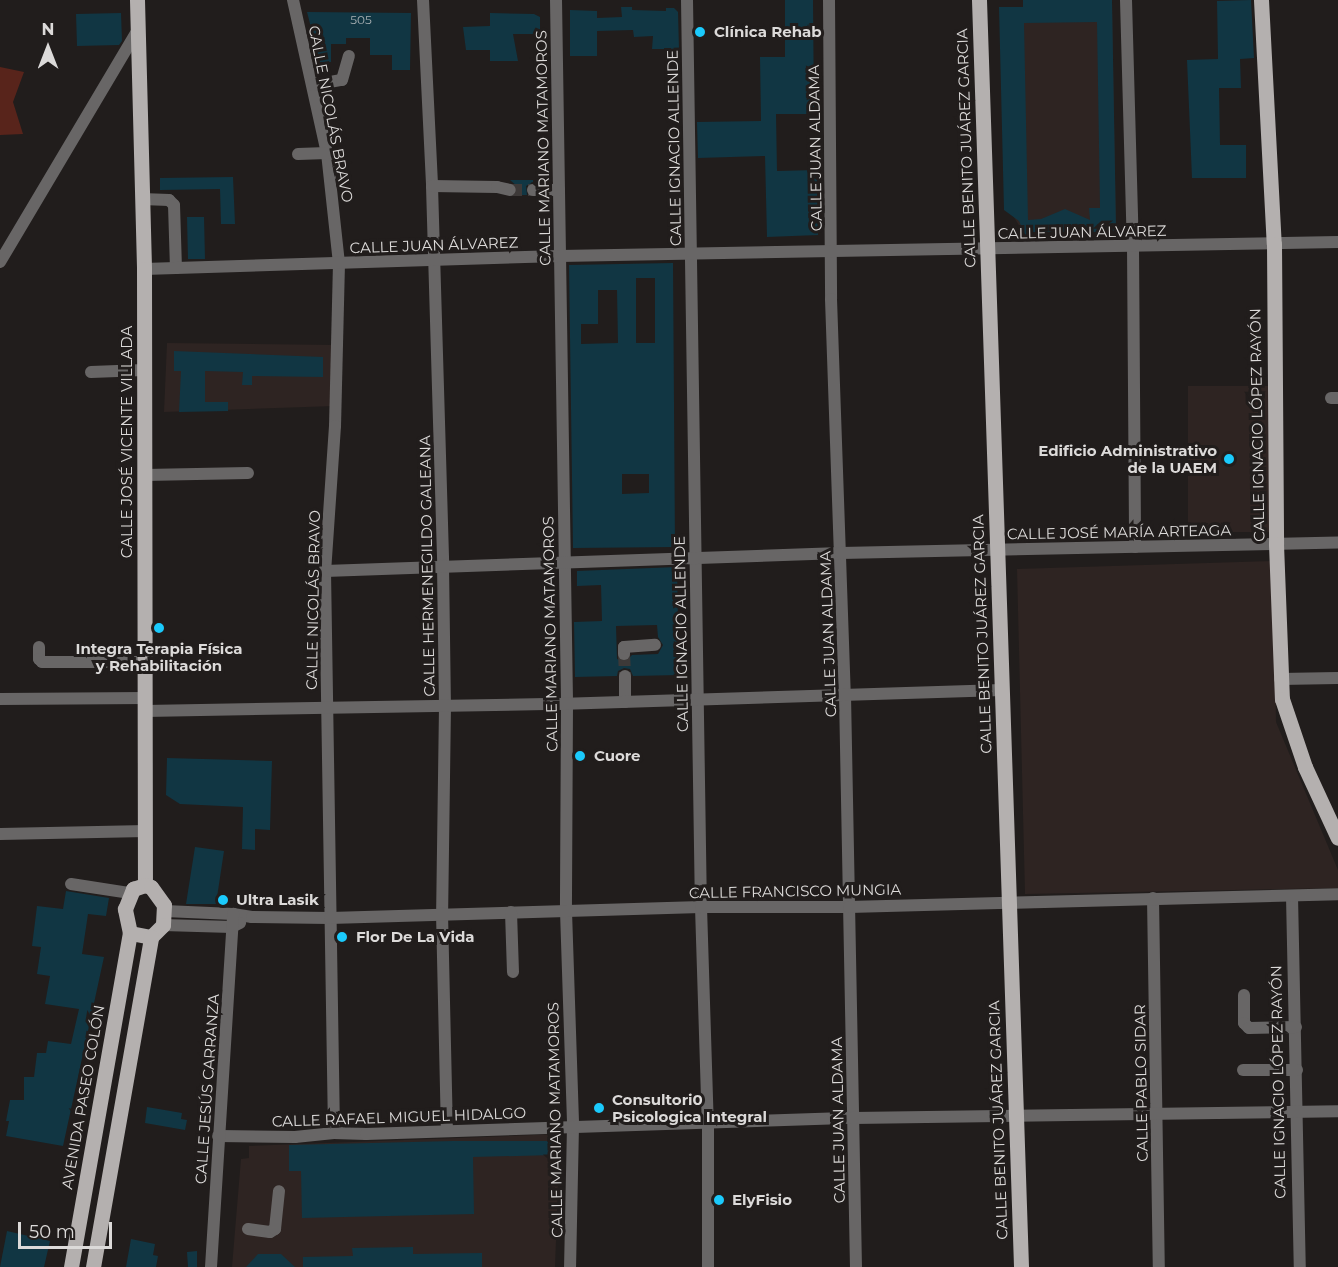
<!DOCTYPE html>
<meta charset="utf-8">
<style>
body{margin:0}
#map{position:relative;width:1338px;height:1267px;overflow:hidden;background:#211d1c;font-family:Montserrat,sans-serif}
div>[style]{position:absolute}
.built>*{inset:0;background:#2e2422}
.green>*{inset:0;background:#58241b}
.building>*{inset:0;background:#113643}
.minor-tunnel>*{height:12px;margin-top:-6px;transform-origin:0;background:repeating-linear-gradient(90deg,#3d3938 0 12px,transparent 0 18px)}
.minor>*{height:12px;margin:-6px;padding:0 6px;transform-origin:6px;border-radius:6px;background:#686666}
.major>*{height:15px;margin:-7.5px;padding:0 7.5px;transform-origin:7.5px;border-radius:7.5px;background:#b4b0af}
.dots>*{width:16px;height:16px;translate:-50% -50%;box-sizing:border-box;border:3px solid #211d1c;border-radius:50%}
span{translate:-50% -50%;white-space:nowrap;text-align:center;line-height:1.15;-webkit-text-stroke:6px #211d1c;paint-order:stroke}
.number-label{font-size:12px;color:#a9b1b4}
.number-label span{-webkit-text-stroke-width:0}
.poi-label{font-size:15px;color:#dcdad9;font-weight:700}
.left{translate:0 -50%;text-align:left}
.right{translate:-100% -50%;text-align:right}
.street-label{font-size:15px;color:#dcdad9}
.north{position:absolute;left:18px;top:18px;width:60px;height:60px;-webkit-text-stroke:4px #211d1c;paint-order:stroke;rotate:0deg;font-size:16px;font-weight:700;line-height:24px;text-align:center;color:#dcdad9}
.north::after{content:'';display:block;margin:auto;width:21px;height:27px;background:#dcdad9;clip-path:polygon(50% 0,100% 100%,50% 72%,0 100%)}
.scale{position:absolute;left:18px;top:1222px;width:94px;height:27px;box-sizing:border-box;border:3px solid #dcdad9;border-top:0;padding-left:8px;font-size:18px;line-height:21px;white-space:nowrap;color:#dcdad9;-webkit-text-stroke:4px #211d1c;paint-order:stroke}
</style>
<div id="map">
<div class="built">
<i style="clip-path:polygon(1023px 0,1112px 0,1116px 228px,1112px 232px,1023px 232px,1012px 214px,999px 7px,1023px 7px)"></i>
<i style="clip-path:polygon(167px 343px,335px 345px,335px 406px,164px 412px)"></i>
<i style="clip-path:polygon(1188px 386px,1270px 386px,1270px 532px,1188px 532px)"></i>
<i style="clip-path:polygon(1273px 561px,1276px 722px,1338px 870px,1338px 888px,1025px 894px,1017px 569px)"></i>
<i style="clip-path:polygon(560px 1134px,555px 1267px,232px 1267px,241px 1159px,249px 1158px,249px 1146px)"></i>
</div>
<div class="green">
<i style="clip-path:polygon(0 67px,24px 72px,13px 102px,23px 134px,0 135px)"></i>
</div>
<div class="building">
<i style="clip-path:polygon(785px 0,813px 0,814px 114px,776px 114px,777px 171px,817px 170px,818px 235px,767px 237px,765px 156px,698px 158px,697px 122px,761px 121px,760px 57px,785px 57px)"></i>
<i style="clip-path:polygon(evenodd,1023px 0,1112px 0,1116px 228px,1112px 232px,1028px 232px,1027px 239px,1019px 221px,1004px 210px,999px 7px,1023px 7px,1023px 0,1097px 22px,1100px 208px,1089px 208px,1090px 220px,1065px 209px,1041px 219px,1028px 220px,1024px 23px,1097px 22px)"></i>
<i style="clip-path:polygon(1251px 0,1254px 58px,1240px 59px,1241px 88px,1219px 88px,1220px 145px,1246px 145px,1246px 178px,1192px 178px,1187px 60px,1218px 59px,1217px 1px)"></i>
<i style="clip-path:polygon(621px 7px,632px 7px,632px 10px,666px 11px,666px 8px,674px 8px,678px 12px,679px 49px,652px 49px,653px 36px,634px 37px,633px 30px,597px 31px,597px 56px,570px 56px,570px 10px,597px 11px,597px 18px,622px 17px)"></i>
<i style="clip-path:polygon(307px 12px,411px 13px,410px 70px,392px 70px,392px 55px,370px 55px,370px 38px,346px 38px,346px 44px,331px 44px,331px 62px,320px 62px)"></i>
<i style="clip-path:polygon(121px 13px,122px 41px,119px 45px,77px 46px,76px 14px)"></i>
<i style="clip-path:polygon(490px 13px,534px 14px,540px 17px,540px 34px,513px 34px,518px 61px,490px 61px,490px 50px,466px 50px,463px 27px,490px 26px)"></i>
<i style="clip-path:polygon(233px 177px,235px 224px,221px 224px,220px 189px,160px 190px,160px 178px)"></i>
<i style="clip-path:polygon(510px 180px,533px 180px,533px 182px,526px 186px,527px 195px,516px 195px,518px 187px)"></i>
<i style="clip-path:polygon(187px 217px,204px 217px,205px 259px,188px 259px)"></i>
<i style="clip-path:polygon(evenodd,673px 263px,675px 547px,573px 548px,569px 265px,673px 263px,636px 278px,655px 278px,655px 343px,636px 343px,636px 278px,673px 263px,598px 290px,617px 290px,618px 343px,581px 344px,581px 324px,598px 324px,598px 290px,673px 263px,622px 474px,649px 474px,649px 493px,622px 494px,622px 474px)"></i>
<i style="clip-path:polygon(174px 351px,323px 357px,323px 377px,252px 376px,252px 385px,242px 385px,243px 372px,205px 371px,205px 402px,228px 402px,228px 411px,179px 412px,181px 371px,174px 371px)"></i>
<i style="clip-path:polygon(evenodd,677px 567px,679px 675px,633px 676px,630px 669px,624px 668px,618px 671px,617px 676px,575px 677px,574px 622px,602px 621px,601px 585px,577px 586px,577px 571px,677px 567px,657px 625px,658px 637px,663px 645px,658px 654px,632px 655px,625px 662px,617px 659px,616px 626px,657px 625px)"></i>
<i style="clip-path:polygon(167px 758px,272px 761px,270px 830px,255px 829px,255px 850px,242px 849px,243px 807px,180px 804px,166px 795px)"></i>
<i style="clip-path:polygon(195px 847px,224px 851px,216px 904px,186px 904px)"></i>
<i style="clip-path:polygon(66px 891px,109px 898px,106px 916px,88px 914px,82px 954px,104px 957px,63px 1146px,6px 1136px,9px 1121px,6px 1121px,10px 1100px,24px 1100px,24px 1077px,34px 1077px,37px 1053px,46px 1053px,48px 1041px,71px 1044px,79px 1009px,45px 1004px,50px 976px,37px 974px,41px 947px,32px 946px,37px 906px,63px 909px)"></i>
<i style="clip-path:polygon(147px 1107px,182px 1113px,181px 1119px,187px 1120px,185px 1130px,145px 1123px)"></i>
<i style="clip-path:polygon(453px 1141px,554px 1141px,554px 1155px,473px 1157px,474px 1214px,302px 1218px,301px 1171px,289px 1171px,289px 1145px)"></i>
<i style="clip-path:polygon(7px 1231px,50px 1241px,44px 1267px,0 1267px)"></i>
<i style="clip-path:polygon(131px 1239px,155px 1244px,153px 1255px,158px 1256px,156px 1267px,126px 1267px)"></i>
<i style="clip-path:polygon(413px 1247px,413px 1254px,482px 1253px,482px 1267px,303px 1267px,303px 1257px,353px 1256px,352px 1248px)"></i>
<i style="clip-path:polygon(197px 1251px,197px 1267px,188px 1267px,187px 1252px)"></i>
<i style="clip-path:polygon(258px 1254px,281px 1254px,295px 1267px,246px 1267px)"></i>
</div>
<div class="minor-tunnel">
<i style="left:510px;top:190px;width:23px"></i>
<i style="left:624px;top:654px;width:22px;rotate:87deg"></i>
</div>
<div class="minor">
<i style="left:293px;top:0;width:157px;rotate:77.5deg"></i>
<i style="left:327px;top:153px;width:111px;rotate:83.8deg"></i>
<i style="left:339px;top:263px;width:163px;rotate:91.4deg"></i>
<i style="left:335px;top:426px;width:145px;rotate:93.9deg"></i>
<i style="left:325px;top:571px;width:562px;rotate:89.08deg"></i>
<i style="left:423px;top:0;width:186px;rotate:87.2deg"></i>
<i style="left:432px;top:186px;width:379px;rotate:88.3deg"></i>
<i style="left:443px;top:565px;width:141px;rotate:89.2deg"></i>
<i style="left:445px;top:706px;width:207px;rotate:90.8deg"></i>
<i style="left:442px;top:913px;width:218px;rotate:88.7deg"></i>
<i style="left:556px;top:0;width:704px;rotate:89.1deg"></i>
<i style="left:567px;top:704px;width:207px;rotate:90.3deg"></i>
<i style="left:566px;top:911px;width:215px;rotate:88.1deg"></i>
<i style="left:573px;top:1126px;width:141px;rotate:91.2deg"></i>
<i style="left:687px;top:0;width:907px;rotate:89.12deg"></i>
<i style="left:701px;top:907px;width:217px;rotate:88.2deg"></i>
<i style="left:708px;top:1124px;width:143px;rotate:90deg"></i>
<i style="left:829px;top:0;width:299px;rotate:89.6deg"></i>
<i style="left:831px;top:299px;width:396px;rotate:88deg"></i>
<i style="left:845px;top:695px;width:572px;rotate:88.9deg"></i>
<i style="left:1126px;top:0;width:246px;rotate:88.4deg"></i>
<i style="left:1133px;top:246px;width:301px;rotate:89.6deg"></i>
<i style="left:313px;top:85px;width:29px;rotate:-10deg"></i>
<i style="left:342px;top:80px;width:25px;rotate:-74deg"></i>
<i style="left:298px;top:154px;width:29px;rotate:-2deg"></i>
<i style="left:432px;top:186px;width:65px;rotate:0.9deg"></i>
<i style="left:497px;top:187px;width:13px;rotate:13deg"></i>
<i style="left:533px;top:190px;width:26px"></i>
<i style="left:142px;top:199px;width:27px;rotate:2deg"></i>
<i style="left:169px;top:200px;width:7px;rotate:45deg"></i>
<i style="left:174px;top:205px;width:63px;rotate:88.2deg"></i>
<i style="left:0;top:262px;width:269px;rotate:-59.3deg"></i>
<i style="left:144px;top:269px;width:416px;rotate:-1.8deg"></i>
<i style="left:560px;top:256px;width:778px;rotate:-1.03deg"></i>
<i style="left:91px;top:372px;width:53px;rotate:-2.2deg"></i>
<i style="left:1331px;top:398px;width:7px"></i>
<i style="left:145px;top:475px;width:103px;rotate:-1.1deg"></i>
<i style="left:325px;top:571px;width:516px;rotate:-2deg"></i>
<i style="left:841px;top:553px;width:497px;rotate:-1.2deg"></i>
<i style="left:39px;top:647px;width:12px;rotate:90deg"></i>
<i style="left:39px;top:659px;width:4px;rotate:45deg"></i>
<i style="left:42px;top:662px;width:104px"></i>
<i style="left:624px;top:654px;width:7px;rotate:-90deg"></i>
<i style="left:624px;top:647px;width:31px;rotate:-4deg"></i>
<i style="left:625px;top:676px;width:26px;rotate:90deg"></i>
<i style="left:1280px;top:679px;width:58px;rotate:-1deg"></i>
<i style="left:0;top:699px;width:146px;rotate:-0.4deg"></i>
<i style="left:145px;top:711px;width:414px;rotate:-1deg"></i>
<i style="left:559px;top:704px;width:443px;rotate:-1.8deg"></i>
<i style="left:0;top:834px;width:146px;rotate:-1.2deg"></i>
<i style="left:71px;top:884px;width:60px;rotate:8.7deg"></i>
<i style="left:1292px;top:896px;width:371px;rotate:88.8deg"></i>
<i style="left:1153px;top:898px;width:369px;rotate:89.1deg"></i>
<i style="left:165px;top:911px;width:68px;rotate:2.5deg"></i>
<i style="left:233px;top:914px;width:19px;rotate:9deg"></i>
<i style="left:252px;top:917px;width:78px;rotate:0.7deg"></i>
<i style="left:330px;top:918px;width:371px;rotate:-1.7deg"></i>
<i style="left:701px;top:907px;width:148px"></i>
<i style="left:849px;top:907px;width:489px;rotate:-1.5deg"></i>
<i style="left:511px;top:912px;width:60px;rotate:88.1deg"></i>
<i style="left:163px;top:925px;width:69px;rotate:1.7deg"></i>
<i style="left:232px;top:927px;width:9px;rotate:-27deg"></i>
<i style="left:1244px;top:995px;width:28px;rotate:90deg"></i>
<i style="left:1244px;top:1023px;width:7px;rotate:45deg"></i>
<i style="left:1249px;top:1028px;width:47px;rotate:-1.2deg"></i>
<i style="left:1243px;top:1070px;width:54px"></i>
<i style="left:218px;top:1136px;width:77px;rotate:0.7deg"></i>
<i style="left:295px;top:1137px;width:39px;rotate:-6deg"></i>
<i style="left:334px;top:1133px;width:32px;rotate:2deg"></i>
<i style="left:366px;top:1134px;width:487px;rotate:-1.9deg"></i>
<i style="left:853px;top:1118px;width:485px;rotate:-0.8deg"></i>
<i style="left:248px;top:1229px;width:22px;rotate:8deg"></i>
<i style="left:270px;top:1232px;width:6px;rotate:-31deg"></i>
<i style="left:275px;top:1229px;width:38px;rotate:-84deg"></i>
<i style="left:211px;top:1267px;width:354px;rotate:-86.4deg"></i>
</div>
<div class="major">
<i style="left:137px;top:0;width:269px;rotate:88.5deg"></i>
<i style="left:144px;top:269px;width:616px;rotate:89.91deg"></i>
<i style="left:979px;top:0;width:1268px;rotate:88.1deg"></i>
<i style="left:1261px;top:0;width:244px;rotate:87deg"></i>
<i style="left:1274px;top:244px;width:300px;rotate:89.6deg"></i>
<i style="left:1276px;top:544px;width:155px;rotate:87.8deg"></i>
<i style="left:1282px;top:699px;width:72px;rotate:71.3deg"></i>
<i style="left:1305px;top:767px;width:78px;rotate:65.1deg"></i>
<i style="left:71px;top:1267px;width:339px;rotate:-80deg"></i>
<i style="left:130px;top:933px;width:25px;rotate:-102deg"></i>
<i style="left:125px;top:909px;width:22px;rotate:-68deg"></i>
<i style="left:133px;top:889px;width:13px;rotate:-18deg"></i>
<i style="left:145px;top:885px;width:6px;rotate:18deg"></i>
<i style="left:151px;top:887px;width:22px;rotate:54deg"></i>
<i style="left:164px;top:905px;width:20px;rotate:93deg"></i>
<i style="left:163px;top:925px;width:17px;rotate:135deg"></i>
<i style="left:151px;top:937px;width:21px;rotate:-169deg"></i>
<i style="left:93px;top:1267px;width:335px;rotate:-80deg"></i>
</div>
<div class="dots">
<i style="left:700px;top:32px;background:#1bcafc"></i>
<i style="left:1229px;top:459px;background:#1bcafc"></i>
<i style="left:159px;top:628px;background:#1bcafc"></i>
<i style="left:580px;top:756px;background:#1bcafc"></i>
<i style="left:223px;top:900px;background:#1bcafc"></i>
<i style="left:342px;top:937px;background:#1bcafc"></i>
<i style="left:599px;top:1108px;background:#1bcafc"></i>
<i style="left:719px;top:1200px;background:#1bcafc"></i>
</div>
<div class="number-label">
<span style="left:361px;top:20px">505</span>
</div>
<div class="poi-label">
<span class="left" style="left:714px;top:32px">Clínica Rehab</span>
<span class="right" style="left:1217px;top:459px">Edificio Administrativo<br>de la UAEM</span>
<span style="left:159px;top:657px">Integra Terapia Física<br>y Rehabilitación</span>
<span class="left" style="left:594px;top:756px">Cuore</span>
<span class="left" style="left:236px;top:900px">Ultra Lasik</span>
<span class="left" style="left:356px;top:937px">Flor De La Vida</span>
<span class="left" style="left:612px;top:1108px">Consultori0<br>Psicologica Integral</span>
<span class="left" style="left:732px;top:1200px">ElyFisio</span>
</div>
<div class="street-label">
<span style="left:331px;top:114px;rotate:79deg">CALLE NICOLÁS BRAVO</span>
<span style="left:543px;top:148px;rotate:-91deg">CALLE MARIANO MATAMOROS</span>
<span style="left:674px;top:148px;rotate:-91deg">CALLE IGNACIO ALLENDE</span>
<span style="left:815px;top:148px;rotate:-91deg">CALLE JUAN ALDAMA</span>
<span style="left:966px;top:148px;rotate:-92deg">CALLE BENITO JUÁREZ GARCIA</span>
<span style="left:1082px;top:232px;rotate:-1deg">CALLE JUAN ÁLVAREZ</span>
<span style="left:434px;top:245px;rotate:-2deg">CALLE JUAN ÁLVAREZ</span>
<span style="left:1257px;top:425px;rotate:-91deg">CALLE IGNACIO LÓPEZ RAYÓN</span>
<span style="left:127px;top:442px;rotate:-90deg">CALLE JOSÉ VICENTE VILLADA</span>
<span style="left:1119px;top:532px;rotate:-1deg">CALLE JOSÉ MARÍA ARTEAGA</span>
<span style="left:427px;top:566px;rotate:-91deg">CALLE HERMENEGILDO GALEANA</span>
<span style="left:313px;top:600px;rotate:-89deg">CALLE NICOLÁS BRAVO</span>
<span style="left:550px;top:634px;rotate:-91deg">CALLE MARIANO MATAMOROS</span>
<span style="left:681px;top:634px;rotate:-91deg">CALLE IGNACIO ALLENDE</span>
<span style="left:828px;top:634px;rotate:-92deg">CALLE JUAN ALDAMA</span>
<span style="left:982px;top:634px;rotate:-92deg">CALLE BENITO JUÁREZ GARCIA</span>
<span style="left:795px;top:891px;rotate:-1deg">CALLE FRANCISCO MUNGIA</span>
<span style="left:1278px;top:1082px;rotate:-91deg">CALLE IGNACIO LÓPEZ RAYÓN</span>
<span style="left:1141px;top:1083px;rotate:-91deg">CALLE PABLO SIDAR</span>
<span style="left:207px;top:1089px;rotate:-86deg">CALLE JESÚS CARRANZA</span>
<span style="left:83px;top:1097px;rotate:-80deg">AVENIDA PASEO COLÓN</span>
<span style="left:399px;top:1117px;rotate:-2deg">CALLE RAFAEL MIGUEL HIDALGO</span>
<span style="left:555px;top:1120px;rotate:-91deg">CALLE MARIANO MATAMOROS</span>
<span style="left:838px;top:1120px;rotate:-91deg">CALLE JUAN ALDAMA</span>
<span style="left:998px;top:1120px;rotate:-92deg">CALLE BENITO JUÁREZ GARCIA</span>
</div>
<div class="north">N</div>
<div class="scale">50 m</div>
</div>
